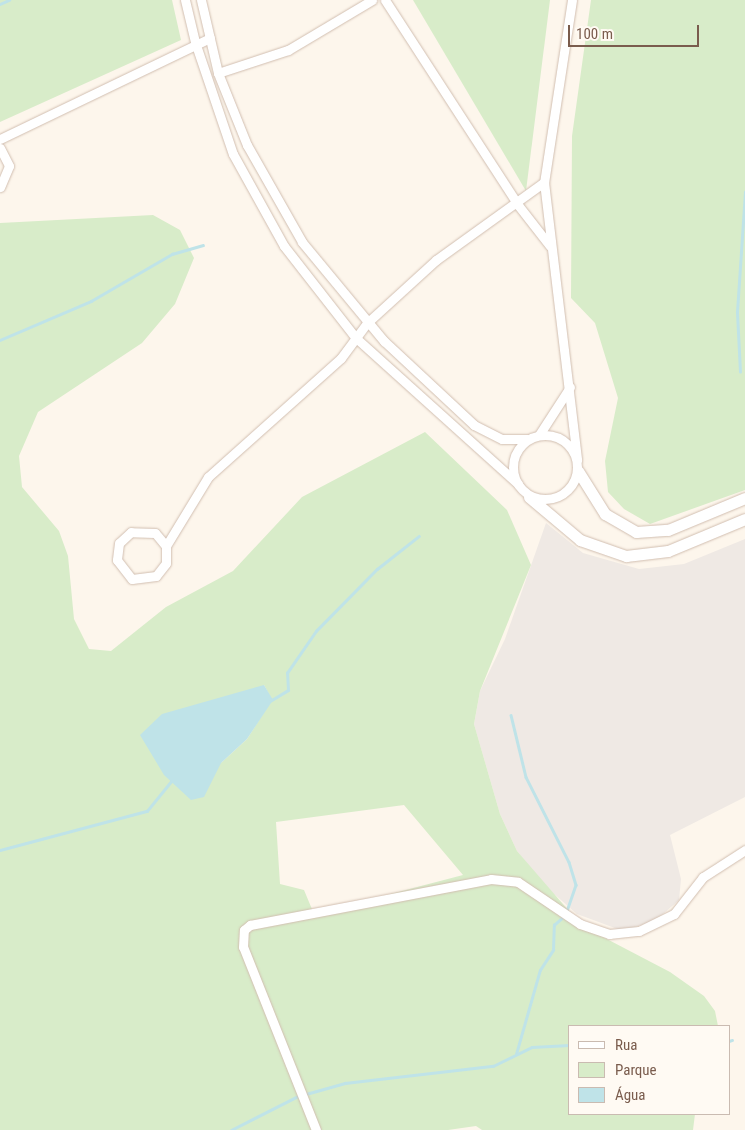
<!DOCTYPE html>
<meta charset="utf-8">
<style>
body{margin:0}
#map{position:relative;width:745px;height:1130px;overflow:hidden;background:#fdf6ec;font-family:"Roboto Condensed",sans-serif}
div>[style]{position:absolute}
.industrial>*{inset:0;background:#efe9e4}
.green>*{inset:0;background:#d8ecc9}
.water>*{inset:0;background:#bfe3e8}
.stream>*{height:2.5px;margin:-1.25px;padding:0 1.25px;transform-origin:1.25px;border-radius:1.25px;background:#bfe3e8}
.roads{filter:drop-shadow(0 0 1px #d1beb0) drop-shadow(0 0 1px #d1beb0)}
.minor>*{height:9px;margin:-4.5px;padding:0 4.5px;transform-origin:4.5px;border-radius:4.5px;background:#fff}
.minor>.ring{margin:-4.5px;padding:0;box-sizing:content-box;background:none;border:9px solid #fff;border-radius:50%}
.tertiary>*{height:11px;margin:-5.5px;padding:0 5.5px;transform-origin:5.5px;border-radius:5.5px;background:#fff}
span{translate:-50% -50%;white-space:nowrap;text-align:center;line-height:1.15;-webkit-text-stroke:4px #fffaf3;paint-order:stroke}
.legend{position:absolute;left:568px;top:1025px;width:162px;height:90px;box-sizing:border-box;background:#fffaf3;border:1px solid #cabbb1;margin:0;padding:6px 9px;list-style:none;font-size:15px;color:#7a5c4d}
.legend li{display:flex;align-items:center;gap:10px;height:25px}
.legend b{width:25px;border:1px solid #cabbb1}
.scale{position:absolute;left:568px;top:25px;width:131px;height:22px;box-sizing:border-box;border:2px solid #7a5c4d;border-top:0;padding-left:6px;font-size:15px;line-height:18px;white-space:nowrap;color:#7a5c4d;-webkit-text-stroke:4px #fffaf3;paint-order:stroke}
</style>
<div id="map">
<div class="industrial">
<i style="clip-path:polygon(546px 523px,583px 553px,639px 569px,684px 564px,745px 539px,745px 797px,670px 835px,681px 879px,679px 900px,656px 920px,623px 931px,577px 914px,545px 886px,517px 851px,500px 814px,474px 724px,480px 691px,505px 639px)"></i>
</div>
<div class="green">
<i style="clip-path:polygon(0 0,172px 0,181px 40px,0 122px)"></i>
<i style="clip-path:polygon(413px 0,550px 0,526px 191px)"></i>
<i style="clip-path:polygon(591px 0,745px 0,745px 490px,650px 524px,624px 509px,608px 492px,605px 461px,618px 398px,595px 323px,571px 298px,572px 136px)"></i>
<i style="clip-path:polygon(evenodd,153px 215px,180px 230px,194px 258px,175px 304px,142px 343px,38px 412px,19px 456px,22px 487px,59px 531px,68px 556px,74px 619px,89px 649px,111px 651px,166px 607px,233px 571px,302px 497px,425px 432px,507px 510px,531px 565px,480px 691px,474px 724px,500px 814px,517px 851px,582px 926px,670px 972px,704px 996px,715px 1011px,718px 1026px,569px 1026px,569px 1114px,695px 1114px,693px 1130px,482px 1130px,476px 1126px,448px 1130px,0 1130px,0 223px,153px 215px,264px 685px,272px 700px,247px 739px,221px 763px,264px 685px,153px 215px,404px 805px,463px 875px,314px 914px,304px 890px,280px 884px,276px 822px,404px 805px)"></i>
</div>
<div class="water">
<i style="clip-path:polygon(264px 685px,273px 700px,247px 739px,221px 763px,204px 797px,191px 800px,164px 775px,140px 735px,162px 714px)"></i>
</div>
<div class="stream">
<i style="left:0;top:4px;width:10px;rotate:-24deg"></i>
<i style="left:0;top:340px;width:99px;rotate:-23.2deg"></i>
<i style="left:91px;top:301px;width:94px;rotate:-30.1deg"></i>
<i style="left:172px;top:254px;width:32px;rotate:-16deg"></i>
<i style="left:740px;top:372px;width:60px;rotate:-92.9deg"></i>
<i style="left:737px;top:312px;width:120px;rotate:-86.2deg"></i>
<i style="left:270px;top:701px;width:21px;rotate:-31deg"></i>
<i style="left:288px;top:690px;width:17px;rotate:-93deg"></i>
<i style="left:287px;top:673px;width:51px;rotate:-55.4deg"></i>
<i style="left:316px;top:631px;width:87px;rotate:-45.5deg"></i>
<i style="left:377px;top:569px;width:53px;rotate:-38.2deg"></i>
<i style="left:511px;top:715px;width:64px;rotate:76.4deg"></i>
<i style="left:526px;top:777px;width:95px;rotate:63.2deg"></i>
<i style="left:569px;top:862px;width:24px;rotate:73deg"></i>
<i style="left:576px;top:885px;width:28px;rotate:109deg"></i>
<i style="left:0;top:850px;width:152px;rotate:-14.9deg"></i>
<i style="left:147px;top:811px;width:40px;rotate:-51deg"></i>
<i style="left:729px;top:1041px;width:3px;rotate:-18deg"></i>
<i style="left:516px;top:1054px;width:87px;rotate:-74.1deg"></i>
<i style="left:540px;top:970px;width:24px;rotate:-57deg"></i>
<i style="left:553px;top:950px;width:25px;rotate:-88deg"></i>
<i style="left:554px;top:925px;width:12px;rotate:-42deg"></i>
<i style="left:306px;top:1094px;width:41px;rotate:-15.8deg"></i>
<i style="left:345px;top:1083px;width:149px;rotate:-6.6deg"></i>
<i style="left:493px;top:1066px;width:43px;rotate:-26deg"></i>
<i style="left:532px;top:1047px;width:37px;rotate:-3deg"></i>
<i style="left:231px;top:1130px;width:75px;rotate:-26.9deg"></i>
</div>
<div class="roads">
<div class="minor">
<i style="left:185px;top:0;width:43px;rotate:76.6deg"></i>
<i style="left:195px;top:42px;width:118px;rotate:71.3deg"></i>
<i style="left:233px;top:154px;width:105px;rotate:61deg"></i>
<i style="left:284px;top:246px;width:117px;rotate:52deg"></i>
<i style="left:356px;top:338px;width:218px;rotate:42deg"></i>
<i style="left:201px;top:0;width:75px;rotate:76.9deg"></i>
<i style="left:218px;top:73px;width:78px;rotate:68.1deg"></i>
<i style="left:247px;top:145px;width:112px;rotate:60.4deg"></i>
<i style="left:302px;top:242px;width:129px;rotate:50.4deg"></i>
<i style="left:384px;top:341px;width:123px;rotate:43deg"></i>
<i style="left:474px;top:425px;width:31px;rotate:27deg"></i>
<i style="left:502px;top:439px;width:25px"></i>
<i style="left:385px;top:0;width:244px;rotate:57deg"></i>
<i style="left:518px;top:205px;width:52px;rotate:52deg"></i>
<i style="left:572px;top:0;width:184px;rotate:98.7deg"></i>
<i style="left:544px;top:182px;width:280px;rotate:83.2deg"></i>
<i style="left:218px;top:73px;width:74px;rotate:-18.2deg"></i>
<i style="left:288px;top:50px;width:98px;rotate:-30.8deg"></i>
<i style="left:0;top:139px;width:233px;rotate:-25.7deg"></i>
<i style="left:0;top:148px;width:20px;rotate:63deg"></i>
<i style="left:9px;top:166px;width:23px;rotate:113deg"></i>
<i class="ring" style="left:513px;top:435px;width:55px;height:55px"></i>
<i style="left:539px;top:435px;width:57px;rotate:-57.1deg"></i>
<i style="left:166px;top:546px;width:17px;rotate:-130deg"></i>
<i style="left:155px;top:533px;width:24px;rotate:-178deg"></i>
<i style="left:131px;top:532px;width:16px;rotate:137deg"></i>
<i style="left:119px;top:543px;width:17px;rotate:97deg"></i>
<i style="left:117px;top:560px;width:24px;rotate:52deg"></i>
<i style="left:132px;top:579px;width:24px;rotate:-7deg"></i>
<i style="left:156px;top:576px;width:16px;rotate:-52deg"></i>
<i style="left:166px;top:563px;width:17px;rotate:-90deg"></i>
<i style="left:166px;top:546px;width:81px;rotate:-58.7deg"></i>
<i style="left:208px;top:477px;width:178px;rotate:-41.8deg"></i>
<i style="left:341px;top:358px;width:44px;rotate:-53.4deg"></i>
<i style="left:367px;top:323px;width:93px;rotate:-42.4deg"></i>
<i style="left:436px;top:260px;width:133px;rotate:-35.8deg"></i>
<i style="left:316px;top:1130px;width:197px;rotate:-111.7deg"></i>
<i style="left:243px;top:947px;width:17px;rotate:-87deg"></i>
<i style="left:244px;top:930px;width:8px;rotate:-40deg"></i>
<i style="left:250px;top:925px;width:245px;rotate:-10.8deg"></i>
<i style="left:491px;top:879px;width:27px;rotate:6deg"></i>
<i style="left:518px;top:882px;width:75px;rotate:34.1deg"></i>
<i style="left:580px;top:924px;width:31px;rotate:19deg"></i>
<i style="left:609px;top:934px;width:30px;rotate:-6deg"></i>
<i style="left:639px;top:931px;width:39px;rotate:-26deg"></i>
<i style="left:674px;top:914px;width:47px;rotate:-51.9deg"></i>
<i style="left:703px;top:877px;width:50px;rotate:-32.7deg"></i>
</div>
<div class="tertiary">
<i style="left:578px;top:471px;width:51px;rotate:57.9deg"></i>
<i style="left:605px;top:514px;width:36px;rotate:30deg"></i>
<i style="left:636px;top:532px;width:32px;rotate:-4deg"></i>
<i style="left:668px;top:530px;width:83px;rotate:-22.6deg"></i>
<i style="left:529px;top:497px;width:67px;rotate:40.1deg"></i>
<i style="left:580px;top:540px;width:49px;rotate:19.2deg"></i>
<i style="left:626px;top:556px;width:42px;rotate:-6.8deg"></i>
<i style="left:668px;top:551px;width:83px;rotate:-22.6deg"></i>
</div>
</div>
<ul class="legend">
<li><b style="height:6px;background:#fff"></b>Rua</li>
<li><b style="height:14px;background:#d8ecc9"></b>Parque</li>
<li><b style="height:14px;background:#bfe3e8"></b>Água</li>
</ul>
<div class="scale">100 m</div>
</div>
